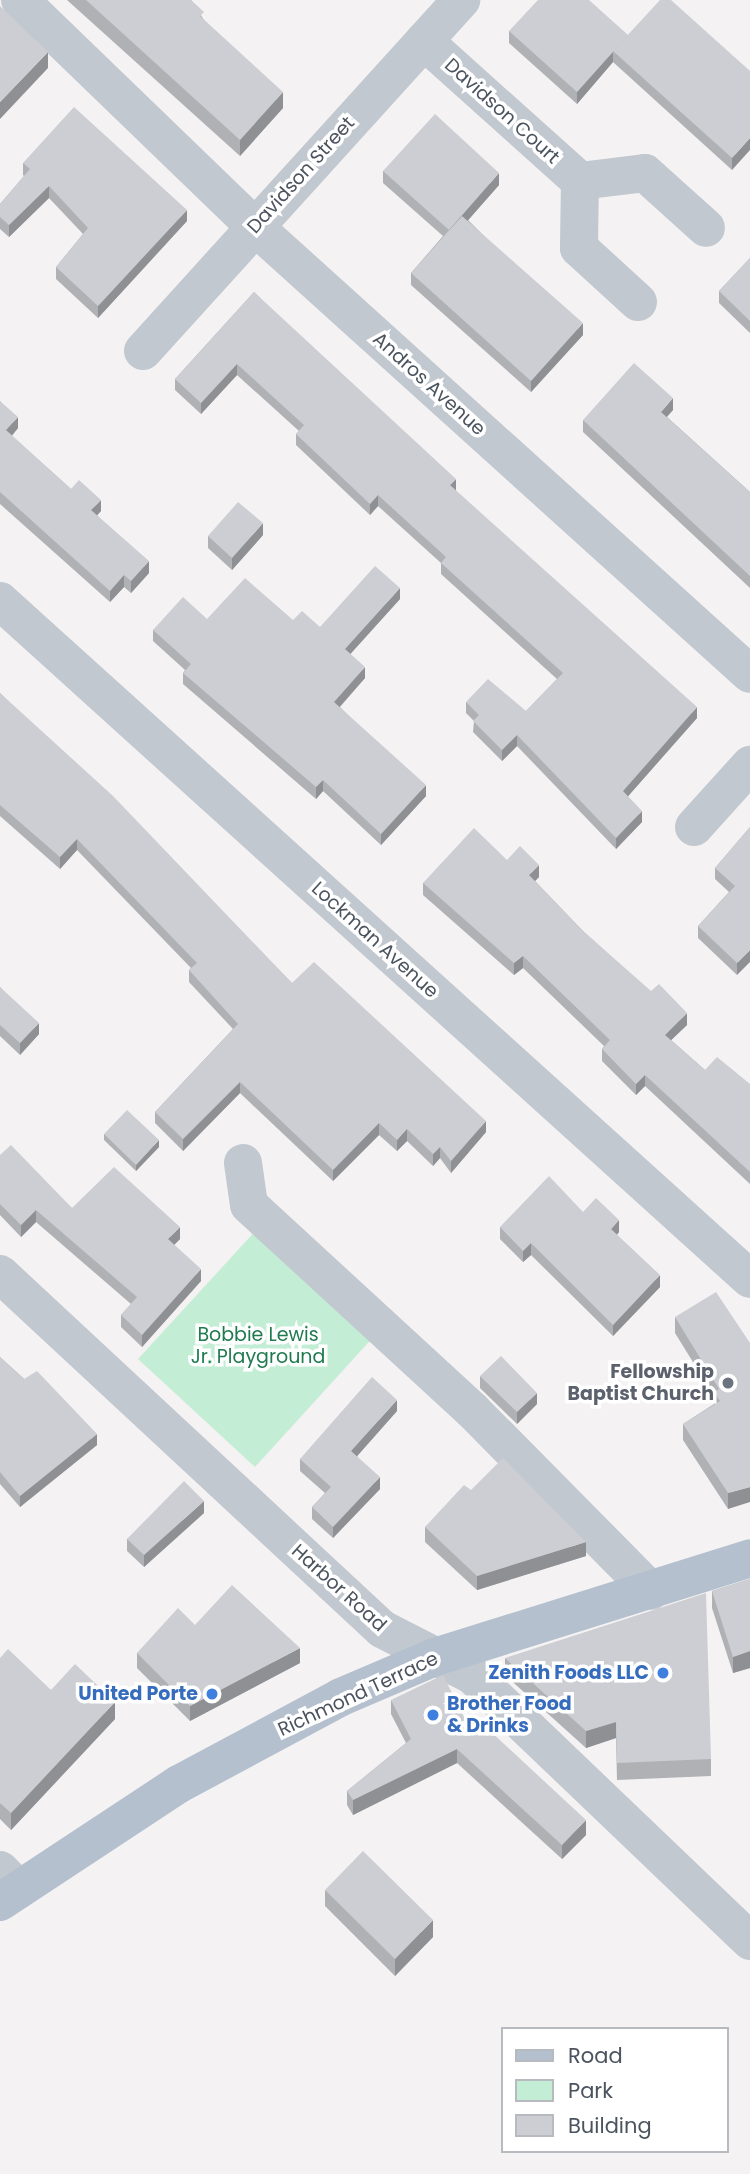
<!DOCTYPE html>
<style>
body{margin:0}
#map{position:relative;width:750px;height:2174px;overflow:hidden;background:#f4f2f2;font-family:Poppins,sans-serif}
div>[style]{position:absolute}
.green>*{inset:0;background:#c4edd5}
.minor>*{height:38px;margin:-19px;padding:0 19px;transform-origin:19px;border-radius:19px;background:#c1c8cf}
.major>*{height:38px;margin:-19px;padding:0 19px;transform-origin:19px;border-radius:19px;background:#b4c0ce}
.wall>*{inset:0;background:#afb1b5}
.shaded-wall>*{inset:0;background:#8f9094}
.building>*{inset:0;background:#ccced3}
.dots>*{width:19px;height:19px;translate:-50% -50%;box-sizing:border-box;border:4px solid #fff;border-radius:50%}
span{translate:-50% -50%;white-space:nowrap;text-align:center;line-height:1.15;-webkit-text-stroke:7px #fff;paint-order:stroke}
.street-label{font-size:19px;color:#4b545e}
.park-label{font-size:19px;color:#1f7b4f}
.worship-label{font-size:19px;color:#5b616d;font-weight:700}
.right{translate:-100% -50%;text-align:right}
.shop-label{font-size:19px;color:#366cbe;font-weight:700}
.left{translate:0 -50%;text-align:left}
.legend{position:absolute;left:501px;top:2027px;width:228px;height:126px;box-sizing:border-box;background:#fff;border:2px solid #b7bbbf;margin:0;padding:9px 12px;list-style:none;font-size:21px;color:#4b545e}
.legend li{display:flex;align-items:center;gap:14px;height:35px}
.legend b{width:35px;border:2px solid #b7bbbf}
</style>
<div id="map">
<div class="green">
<i style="clip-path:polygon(260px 1226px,377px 1333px,255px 1467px,138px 1359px)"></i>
</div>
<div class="minor">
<i style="left:20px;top:0;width:325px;rotate:44deg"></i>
<i style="left:254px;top:226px;width:668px;rotate:42.09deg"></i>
<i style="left:424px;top:41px;width:210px;rotate:41.9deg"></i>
<i style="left:580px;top:181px;width:65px;rotate:-7deg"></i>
<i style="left:645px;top:173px;width:82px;rotate:42deg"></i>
<i style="left:580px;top:181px;width:67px;rotate:90.9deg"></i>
<i style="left:579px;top:248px;width:80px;rotate:42.5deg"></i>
<i style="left:143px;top:351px;width:474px;rotate:-47.8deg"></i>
<i style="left:0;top:601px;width:1011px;rotate:42.11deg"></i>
<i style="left:694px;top:827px;width:84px;rotate:-47.9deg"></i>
<i style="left:243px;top:1163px;width:42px;rotate:81.9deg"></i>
<i style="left:249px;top:1205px;width:304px;rotate:42.6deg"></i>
<i style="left:473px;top:1411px;width:253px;rotate:45.3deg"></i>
<i style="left:0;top:1274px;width:521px;rotate:42.9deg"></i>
<i style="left:382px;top:1629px;width:101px;rotate:27.1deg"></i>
<i style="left:472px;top:1675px;width:385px;rotate:43.7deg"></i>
<i style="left:0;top:1870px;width:27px;rotate:45deg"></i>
</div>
<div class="major">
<i style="left:0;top:1902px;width:214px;rotate:-33.4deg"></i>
<i style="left:179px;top:1784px;width:184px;rotate:-28.2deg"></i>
<i style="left:341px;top:1697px;width:102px;rotate:-23.1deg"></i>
<i style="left:435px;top:1657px;width:330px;rotate:-17.4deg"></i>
</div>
<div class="wall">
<i style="clip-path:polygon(67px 0,191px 0,204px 20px,283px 108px,240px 156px)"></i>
<i style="clip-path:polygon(509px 31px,628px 35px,750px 71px,732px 170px,613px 62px,577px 104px,509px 43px)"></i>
<i style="clip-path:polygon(23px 163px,187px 221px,98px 318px,56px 279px,56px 267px,83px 234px,49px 198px,9px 237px,0 229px,0 204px,24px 176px,23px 175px)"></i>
<i style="clip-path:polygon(383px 171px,499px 185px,468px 220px,583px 335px,531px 392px,411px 285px,411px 273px,443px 236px,383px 183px)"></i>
<i style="clip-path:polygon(750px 258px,750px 333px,719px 303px,719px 291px)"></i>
<i style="clip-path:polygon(254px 292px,455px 490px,697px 718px,628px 796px,642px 822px,616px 849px,517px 746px,502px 761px,473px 732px,474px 721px,466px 713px,466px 702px,526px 711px,557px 679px,441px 574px,441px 563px,378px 506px,370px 515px,296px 445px,296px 434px,299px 431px,237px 375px,201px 414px,175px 390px,175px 379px)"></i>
<i style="clip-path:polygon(0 401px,18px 428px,12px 436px,71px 489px,101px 511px,97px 515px,149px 573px,131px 593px,124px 587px,110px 602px,0 504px)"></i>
<i style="clip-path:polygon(673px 410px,667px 417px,750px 492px,750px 588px,583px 432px,583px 420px)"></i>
<i style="clip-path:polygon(263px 535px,232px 570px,208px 548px,208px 536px)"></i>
<i style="clip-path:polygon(400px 599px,350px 654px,365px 678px,340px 707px,426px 796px,381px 845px,323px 791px,316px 799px,183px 684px,183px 673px,185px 670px,153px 641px,153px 630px,207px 619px,320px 627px)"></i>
<i style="clip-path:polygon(0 693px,292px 983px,486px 1132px,451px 1173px,440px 1158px,433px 1166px,407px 1141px,397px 1151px,379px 1135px,333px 1181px,240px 1093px,183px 1151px,155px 1123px,155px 1112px,233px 1029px,189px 982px,189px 970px,191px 968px,77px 850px,60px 869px,0 816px)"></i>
<i style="clip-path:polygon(750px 827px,737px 975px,698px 938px,698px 926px,729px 892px,715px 879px,715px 868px)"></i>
<i style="clip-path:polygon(507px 860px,539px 877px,535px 881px,583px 931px,687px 1025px,671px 1040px,705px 1070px,750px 1084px,750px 1184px,645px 1086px,636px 1095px,602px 1061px,602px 1049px,604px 1046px,523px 968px,514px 975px,423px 895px,423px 883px)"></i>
<i style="clip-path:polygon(0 987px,39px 1034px,20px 1055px,0 1036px)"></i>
<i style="clip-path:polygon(104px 1134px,159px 1147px,136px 1171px,104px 1140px)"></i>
<i style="clip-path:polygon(0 1155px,72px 1208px,180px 1239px,174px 1245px,201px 1281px,142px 1347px,121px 1327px,121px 1315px,131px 1304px,36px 1222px,21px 1237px,0 1215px)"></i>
<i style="clip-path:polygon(500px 1227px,619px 1232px,617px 1235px,660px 1287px,613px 1336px,531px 1255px,523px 1262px,500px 1239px)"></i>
<i style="clip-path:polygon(675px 1317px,750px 1343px,728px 1509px,683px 1440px,683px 1424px,714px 1404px,714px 1396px,675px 1333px)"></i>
<i style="clip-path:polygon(0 1357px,97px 1445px,20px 1507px,0 1484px)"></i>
<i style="clip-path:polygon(480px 1376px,537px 1404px,517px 1424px,480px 1388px)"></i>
<i style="clip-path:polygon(397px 1411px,357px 1456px,380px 1489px,333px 1538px,312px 1519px,312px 1507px,325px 1493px,300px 1471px,300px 1459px)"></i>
<i style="clip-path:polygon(471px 1490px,586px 1556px,477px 1590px,425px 1542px,425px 1527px)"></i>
<i style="clip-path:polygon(204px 1513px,144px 1567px,127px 1551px,127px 1539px)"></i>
<i style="clip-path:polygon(750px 1579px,750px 1668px,733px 1673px,712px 1608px,712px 1591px)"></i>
<i style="clip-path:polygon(137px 1653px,300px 1663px,190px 1721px,137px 1668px)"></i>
<i style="clip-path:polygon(0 1658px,51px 1690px,115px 1719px,11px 1830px,0 1819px)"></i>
<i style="clip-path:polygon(505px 1658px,711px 1759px,711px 1776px,617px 1780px,616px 1738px,586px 1748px,505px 1675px)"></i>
<i style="clip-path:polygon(391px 1700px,466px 1721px,586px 1835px,562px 1859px,457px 1763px,353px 1815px,347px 1805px,347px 1791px,406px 1743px,391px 1714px)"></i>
<i style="clip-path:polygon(325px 1890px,433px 1937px,395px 1976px,325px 1906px)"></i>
</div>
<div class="shaded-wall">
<i style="clip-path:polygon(628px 35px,613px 51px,613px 62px,577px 104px,577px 92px)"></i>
<i style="clip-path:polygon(48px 52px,48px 68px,0 119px,0 102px)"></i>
<i style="clip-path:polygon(283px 92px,283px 108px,240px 156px,240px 140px)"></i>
<i style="clip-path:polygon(750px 138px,750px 150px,732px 170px,732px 158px)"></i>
<i style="clip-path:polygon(499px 173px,499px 185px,449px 242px,449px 230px)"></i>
<i style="clip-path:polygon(49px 186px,49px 198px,9px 237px,9px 225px)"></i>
<i style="clip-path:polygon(187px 210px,187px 221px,98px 318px,98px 306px)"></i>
<i style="clip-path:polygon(583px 323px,583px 335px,531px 392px,531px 381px)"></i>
<i style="clip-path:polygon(237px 364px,237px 375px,201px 414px,201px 403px)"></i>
<i style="clip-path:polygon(673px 398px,673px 410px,661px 423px,661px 412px)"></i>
<i style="clip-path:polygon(18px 417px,18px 428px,6px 442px,6px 430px)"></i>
<i style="clip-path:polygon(456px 479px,456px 490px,450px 496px,450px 485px)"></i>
<i style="clip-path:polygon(378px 495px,378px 506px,370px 515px,370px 504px)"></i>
<i style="clip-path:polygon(101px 500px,101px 511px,91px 522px,91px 510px)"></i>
<i style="clip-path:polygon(263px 523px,263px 535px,232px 570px,232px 558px)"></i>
<i style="clip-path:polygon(149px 561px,149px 573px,131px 593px,131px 581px)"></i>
<i style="clip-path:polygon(124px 575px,124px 587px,110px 602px,110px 591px)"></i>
<i style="clip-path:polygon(400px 588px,400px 599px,345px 660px,345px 649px)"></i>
<i style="clip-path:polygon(365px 667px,365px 678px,334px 713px,334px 702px)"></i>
<i style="clip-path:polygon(697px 707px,697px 718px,623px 802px,623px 791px)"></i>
<i style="clip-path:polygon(517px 735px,517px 746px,502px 761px,502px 750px)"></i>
<i style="clip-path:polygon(323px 780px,323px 791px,316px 799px,316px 787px)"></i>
<i style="clip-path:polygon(426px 785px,426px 796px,381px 845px,381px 834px)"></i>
<i style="clip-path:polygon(642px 811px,642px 822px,616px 849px,616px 838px)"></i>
<i style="clip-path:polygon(77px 839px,77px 850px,60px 869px,60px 857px)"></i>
<i style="clip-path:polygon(539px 865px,539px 877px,529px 887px,529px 875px)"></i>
<i style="clip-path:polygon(750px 950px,750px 962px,737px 975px,737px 963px)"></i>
<i style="clip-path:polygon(523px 956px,523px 968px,514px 975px,514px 963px)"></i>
<i style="clip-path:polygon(687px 1013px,687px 1025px,665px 1046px,665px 1035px)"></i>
<i style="clip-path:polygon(39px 1023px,39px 1034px,20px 1055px,20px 1043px)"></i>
<i style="clip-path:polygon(645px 1075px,645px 1086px,636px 1095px,636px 1084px)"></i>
<i style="clip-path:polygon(240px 1082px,240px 1093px,183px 1151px,183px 1139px)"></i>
<i style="clip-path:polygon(486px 1121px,486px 1132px,451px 1173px,451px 1161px)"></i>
<i style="clip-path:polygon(379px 1123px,379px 1135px,333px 1181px,333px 1170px)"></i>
<i style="clip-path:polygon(407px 1129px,407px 1141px,397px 1151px,397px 1140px)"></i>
<i style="clip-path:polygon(159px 1140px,159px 1147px,136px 1171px,136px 1165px)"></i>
<i style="clip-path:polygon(440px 1147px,440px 1158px,433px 1166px,433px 1154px)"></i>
<i style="clip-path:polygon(36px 1210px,36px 1222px,21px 1237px,21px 1225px)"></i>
<i style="clip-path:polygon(619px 1220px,619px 1232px,611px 1241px,611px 1229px)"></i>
<i style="clip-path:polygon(180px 1227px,180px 1239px,168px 1251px,168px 1239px)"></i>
<i style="clip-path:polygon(531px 1243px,531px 1255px,523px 1262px,523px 1251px)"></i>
<i style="clip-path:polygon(201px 1269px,201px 1281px,142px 1347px,142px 1335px)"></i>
<i style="clip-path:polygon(660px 1275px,660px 1287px,613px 1336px,613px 1325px)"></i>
<i style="clip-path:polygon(537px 1393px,537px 1404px,517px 1424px,517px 1412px)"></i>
<i style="clip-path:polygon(397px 1400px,397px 1411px,351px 1463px,351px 1451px)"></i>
<i style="clip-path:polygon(97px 1434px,97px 1445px,20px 1507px,20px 1496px)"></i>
<i style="clip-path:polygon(380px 1477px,380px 1489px,333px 1538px,333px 1527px)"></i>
<i style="clip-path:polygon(750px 1487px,750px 1502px,728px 1509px,728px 1493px)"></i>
<i style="clip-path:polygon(204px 1501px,204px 1513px,144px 1567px,144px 1555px)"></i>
<i style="clip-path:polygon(586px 1542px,586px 1556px,477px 1590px,477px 1576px)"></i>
<i style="clip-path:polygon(300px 1648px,300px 1663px,190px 1721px,190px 1706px)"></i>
<i style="clip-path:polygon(750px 1651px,750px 1668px,733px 1673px,733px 1657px)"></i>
<i style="clip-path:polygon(115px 1702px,115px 1719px,11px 1830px,11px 1813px)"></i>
<i style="clip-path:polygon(616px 1722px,616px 1738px,586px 1748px,586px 1731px)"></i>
<i style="clip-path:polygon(457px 1749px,457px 1763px,353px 1815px,353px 1800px)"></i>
<i style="clip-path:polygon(586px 1820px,586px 1835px,562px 1859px,562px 1845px)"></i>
<i style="clip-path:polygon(433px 1920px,433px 1937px,395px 1976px,395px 1959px)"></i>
</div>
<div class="building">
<i style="clip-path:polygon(86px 0,191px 0,204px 12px,200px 16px,283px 92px,240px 140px)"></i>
<i style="clip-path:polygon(538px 0,589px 0,628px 35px,577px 92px,509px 31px)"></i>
<i style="clip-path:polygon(660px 0,671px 0,750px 71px,750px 138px,732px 158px,613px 51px)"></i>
<i style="clip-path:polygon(0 6px,48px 52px,0 102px)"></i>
<i style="clip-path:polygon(74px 107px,187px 210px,98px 306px,56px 267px,88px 228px,49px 186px,9px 225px,0 217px,0 204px,30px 169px,23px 163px)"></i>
<i style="clip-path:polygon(435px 114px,499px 173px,449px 230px,383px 171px)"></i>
<i style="clip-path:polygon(462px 216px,583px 323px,531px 381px,411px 273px)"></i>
<i style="clip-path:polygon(750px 258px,750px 321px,719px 291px)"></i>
<i style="clip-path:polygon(254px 292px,456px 479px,450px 485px,697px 707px,623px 791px,642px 811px,616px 838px,517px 735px,502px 750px,473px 721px,479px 715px,466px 702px,488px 679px,526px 711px,563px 673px,441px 563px,446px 557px,378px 495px,370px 504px,296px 434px,304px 425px,237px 364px,201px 403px,175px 379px)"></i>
<i style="clip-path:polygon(634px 363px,673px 398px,661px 412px,750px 492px,750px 576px,583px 420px)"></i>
<i style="clip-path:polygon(0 401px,18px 417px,6px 430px,71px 489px,79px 480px,101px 500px,91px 510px,149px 561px,131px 581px,124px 575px,110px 591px,0 492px)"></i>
<i style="clip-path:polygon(238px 502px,263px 523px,232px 558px,208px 536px)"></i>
<i style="clip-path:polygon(375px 566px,400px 588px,345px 649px,365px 667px,334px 702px,426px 785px,381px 834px,323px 780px,316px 787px,183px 673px,191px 664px,153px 630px,183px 597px,207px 619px,245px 578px,293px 620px,302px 611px,320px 627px)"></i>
<i style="clip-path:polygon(0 693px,113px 796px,292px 983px,314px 962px,486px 1121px,451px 1161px,440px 1147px,433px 1154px,407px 1129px,397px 1140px,379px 1123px,333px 1170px,240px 1082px,183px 1139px,155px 1112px,238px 1024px,189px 970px,197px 963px,77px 839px,60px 857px,0 805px)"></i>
<i style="clip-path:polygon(750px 827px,750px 950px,737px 963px,698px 926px,735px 886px,715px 868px)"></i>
<i style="clip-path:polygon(474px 828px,507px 860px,520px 846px,539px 865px,529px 875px,583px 931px,651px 991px,659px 984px,687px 1013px,665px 1035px,705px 1070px,717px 1057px,750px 1084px,750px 1172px,645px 1075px,636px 1084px,602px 1049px,610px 1040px,523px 956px,514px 963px,423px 883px)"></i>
<i style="clip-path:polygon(0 987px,39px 1023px,20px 1043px,0 1025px)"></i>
<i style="clip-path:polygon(127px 1110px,159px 1140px,136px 1165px,104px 1134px)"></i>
<i style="clip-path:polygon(11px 1145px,72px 1208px,114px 1167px,180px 1227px,168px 1239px,201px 1269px,142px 1335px,121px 1315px,137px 1297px,36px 1210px,21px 1225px,0 1204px,0 1155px)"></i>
<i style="clip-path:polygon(549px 1176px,583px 1212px,596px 1198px,619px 1220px,611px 1229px,660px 1275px,613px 1325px,531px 1243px,523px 1251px,500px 1227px)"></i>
<i style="clip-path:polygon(716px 1292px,750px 1343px,750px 1487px,728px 1493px,683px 1424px,720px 1401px,714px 1392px,719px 1389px,675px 1317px)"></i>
<i style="clip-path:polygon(501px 1356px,537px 1393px,517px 1412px,480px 1376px)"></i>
<i style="clip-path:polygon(0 1357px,24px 1379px,37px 1371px,97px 1434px,20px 1496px,0 1472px)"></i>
<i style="clip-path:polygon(372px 1377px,397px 1400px,351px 1451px,380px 1477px,333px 1527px,312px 1507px,331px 1487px,300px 1459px)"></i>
<i style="clip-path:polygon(503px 1458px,586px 1542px,477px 1576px,425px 1527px,464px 1485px,471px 1490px)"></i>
<i style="clip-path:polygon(184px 1481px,204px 1501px,144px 1555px,127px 1539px)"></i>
<i style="clip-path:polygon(750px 1579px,750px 1651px,733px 1657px,712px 1591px)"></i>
<i style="clip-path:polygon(232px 1585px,300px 1648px,190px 1706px,137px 1653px,178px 1608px,195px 1625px)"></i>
<i style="clip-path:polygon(706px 1593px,711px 1759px,617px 1763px,616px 1722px,586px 1731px,505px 1658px)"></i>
<i style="clip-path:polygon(8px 1649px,51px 1690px,75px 1664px,115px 1702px,11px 1813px,0 1803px,0 1658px)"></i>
<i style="clip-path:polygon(443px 1675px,466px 1721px,475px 1717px,586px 1820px,562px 1845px,457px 1749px,353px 1800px,347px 1791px,411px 1739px,391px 1700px)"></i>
<i style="clip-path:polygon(363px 1851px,433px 1920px,395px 1959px,325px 1890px)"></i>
</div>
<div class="dots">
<i style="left:728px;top:1383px;background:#6b7280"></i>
<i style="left:663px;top:1673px;background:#3f7fe0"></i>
<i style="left:212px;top:1694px;background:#3f7fe0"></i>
<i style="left:433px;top:1715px;background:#3f7fe0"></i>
</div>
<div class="street-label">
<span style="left:502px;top:111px;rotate:42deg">Davidson Court</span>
<span style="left:301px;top:175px;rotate:-48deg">Davidson Street</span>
<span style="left:429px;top:384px;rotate:42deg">Andros Avenue</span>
<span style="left:375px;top:940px;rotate:42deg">Lockman Avenue</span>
<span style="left:339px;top:1588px;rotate:42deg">Harbor Road</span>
<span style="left:358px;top:1694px;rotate:-25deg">Richmond Terrace</span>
</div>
<div class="park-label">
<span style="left:258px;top:1346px">Bobbie Lewis<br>Jr. Playground</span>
</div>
<div class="worship-label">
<span class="right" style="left:714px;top:1383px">Fellowship<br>Baptist Church</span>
</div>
<div class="shop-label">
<span class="right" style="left:649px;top:1673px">Zenith Foods LLC</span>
<span class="right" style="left:198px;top:1694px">United Porte</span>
<span class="left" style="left:447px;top:1715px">Brother Food<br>&amp; Drinks</span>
</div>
<ul class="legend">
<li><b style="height:9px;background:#b4c0ce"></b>Road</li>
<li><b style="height:19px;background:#c4edd5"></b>Park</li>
<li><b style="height:19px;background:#ccced3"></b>Building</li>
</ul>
</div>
